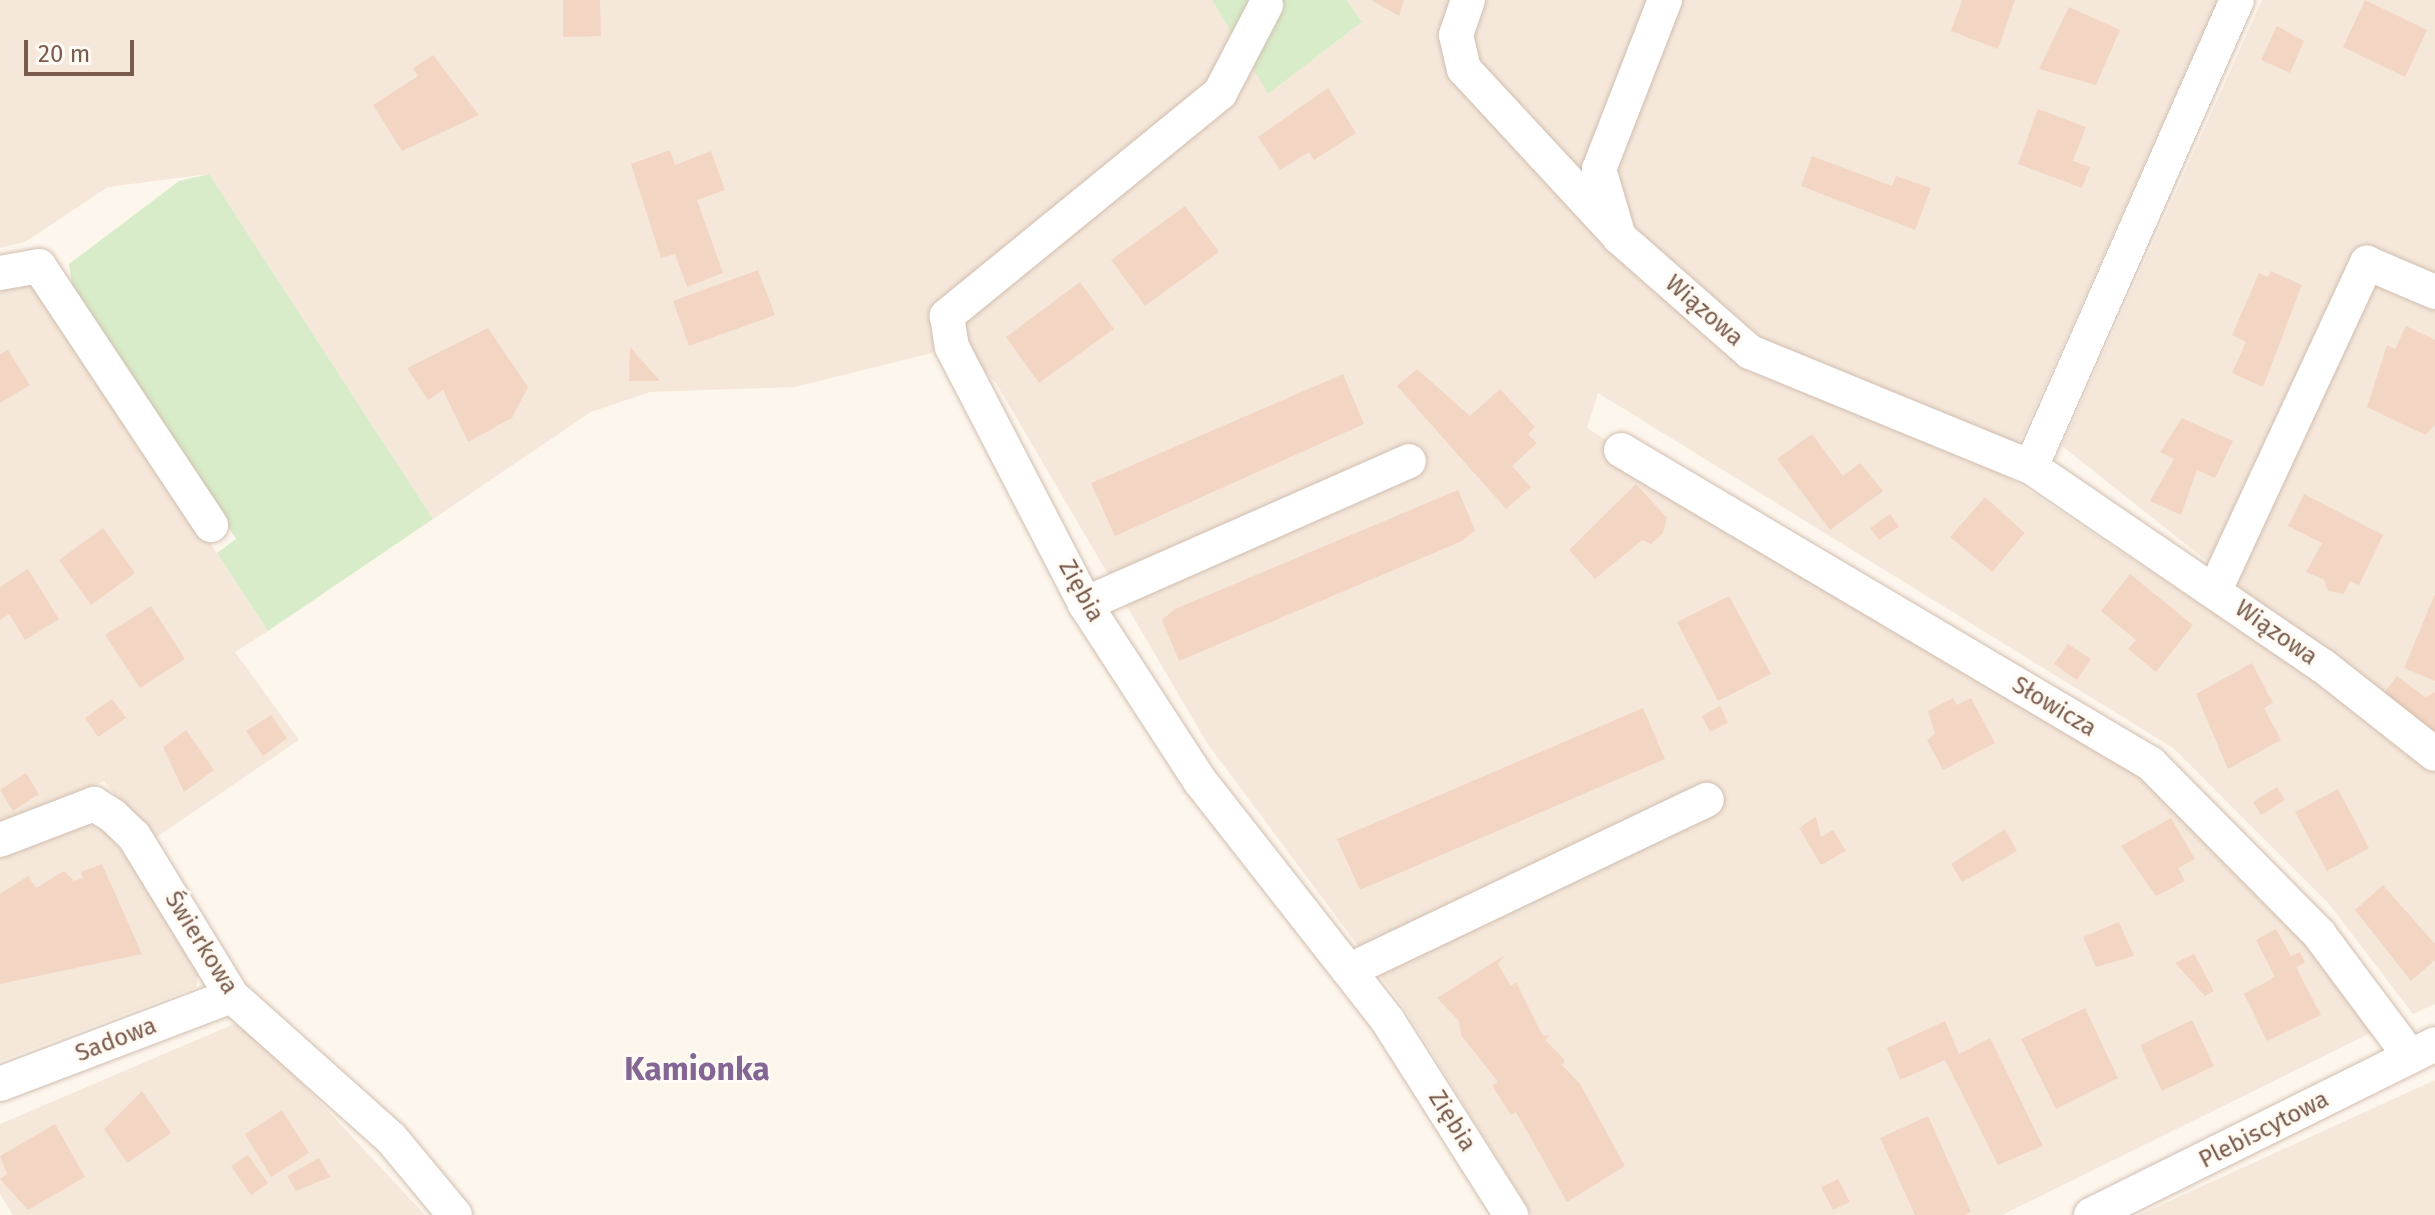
<!DOCTYPE html>
<meta charset="utf-8">
<style>
body{margin:0}
#map{position:relative;width:2435px;height:1215px;overflow:hidden;background:#fdf6ec;font-family:"Fira Sans",sans-serif}
div>[style]{position:absolute}
.residential>*{inset:0;background:#f5e8da}
.green>*{inset:0;background:#d8ecc9}
.building>*{inset:0;background:#f3d5c3}
.roads{filter:drop-shadow(0 0 2px #d1beb0) drop-shadow(0 0 2px #d1beb0)}
.minor>*{height:34px;margin:-17px;padding:0 17px;transform-origin:17px;border-radius:17px;background:#fff}
span{translate:-50% -50%;white-space:nowrap;text-align:center;line-height:1.15;-webkit-text-stroke:6px #fffaf3;paint-order:stroke}
.street-label{font-size:24px;color:#7a5c4d}
.district-label{font-size:32px;color:#846695;font-weight:700}
.scale{position:absolute;left:24px;top:40px;width:110px;height:36px;box-sizing:border-box;border:4px solid #7a5c4d;border-top:0;padding-left:10px;font-size:24px;line-height:28px;white-space:nowrap;color:#7a5c4d;-webkit-text-stroke:6px #fffaf3;paint-order:stroke}
</style>
<div id="map">
<div class="residential">
<i style="clip-path:polygon(0 0,1212px 0,1268px 94px,1362px 22px,1347px 0,2218px 0,2005px 475px,2435px 759px,2435px 1004px,2413px 1014px,2329px 904px,2173px 748px,1598px 393px,1587px 428px,2154px 775px,2383px 1027px,2002px 1215px,1532px 1215px,1405px 1009px,1207px 743px,996px 383px,949px 337px,932px 353px,795px 387px,650px 392px,591px 412px,433px 519px,209px 174px,108px 187px,25px 242px,0 248px)"></i>
<i style="clip-path:polygon(2262px 0,2435px 0,2435px 742px,2062px 446px)"></i>
<i style="clip-path:polygon(19px 281px,42px 288px,268px 631px,235px 652px,299px 740px,152px 840px,104px 781px,0 828px,0 293px)"></i>
<i style="clip-path:polygon(82px 822px,108px 832px,200px 962px,196px 987px,0 1061px,0 857px)"></i>
<i style="clip-path:polygon(234px 1024px,260px 1038px,425px 1215px,13px 1215px,0 1194px,0 1124px)"></i>
<i style="clip-path:polygon(2435px 1080px,2435px 1215px,2139px 1215px)"></i>
</div>
<div class="green">
<i style="clip-path:polygon(1212px 0,1347px 0,1362px 22px,1268px 94px)"></i>
<i style="clip-path:polygon(209px 174px,433px 519px,268px 631px,217px 553px,236px 539px,72px 284px,69px 264px,179px 181px)"></i>
</div>
<div class="building">
<i style="clip-path:polygon(563px 0,600px 0,601px 36px,563px 37px)"></i>
<i style="clip-path:polygon(1371px 0,1404px 0,1399px 16px)"></i>
<i style="clip-path:polygon(1962px 0,2015px 0,1998px 49px,1951px 31px)"></i>
<i style="clip-path:polygon(2365px 0,2427px 30px,2405px 77px,2343px 47px)"></i>
<i style="clip-path:polygon(2069px 7px,2120px 30px,2096px 85px,2039px 69px)"></i>
<i style="clip-path:polygon(2277px 26px,2304px 41px,2290px 73px,2261px 60px)"></i>
<i style="clip-path:polygon(433px 55px,479px 115px,402px 151px,373px 105px,418px 76px,413px 68px)"></i>
<i style="clip-path:polygon(1328px 88px,1356px 133px,1314px 160px,1309px 152px,1280px 170px,1258px 137px)"></i>
<i style="clip-path:polygon(2038px 109px,2086px 127px,2073px 161px,2090px 167px,2082px 188px,2018px 164px)"></i>
<i style="clip-path:polygon(670px 150px,675px 165px,711px 151px,725px 190px,697px 200px,723px 273px,687px 287px,675px 254px,661px 258px,631px 164px)"></i>
<i style="clip-path:polygon(1812px 156px,1892px 186px,1896px 176px,1931px 188px,1915px 230px,1801px 186px)"></i>
<i style="clip-path:polygon(1185px 206px,1219px 252px,1145px 306px,1111px 260px)"></i>
<i style="clip-path:polygon(758px 270px,775px 315px,689px 346px,673px 301px)"></i>
<i style="clip-path:polygon(2271px 271px,2302px 285px,2263px 387px,2232px 373px,2246px 342px,2232px 335px,2259px 273px,2268px 277px)"></i>
<i style="clip-path:polygon(1080px 282px,1114px 329px,1039px 383px,1006px 337px)"></i>
<i style="clip-path:polygon(2406px 326px,2435px 340px,2435px 425px,2425px 435px,2367px 407px,2387px 345px,2395px 349px)"></i>
<i style="clip-path:polygon(488px 328px,528px 387px,512px 418px,468px 442px,443px 390px,428px 400px,407px 368px)"></i>
<i style="clip-path:polygon(630px 347px,660px 381px,629px 381px)"></i>
<i style="clip-path:polygon(8px 350px,30px 385px,0 403px,0 354px)"></i>
<i style="clip-path:polygon(1417px 369px,1470px 416px,1500px 389px,1535px 427px,1528px 434px,1537px 443px,1512px 466px,1531px 487px,1506px 509px,1397px 386px)"></i>
<i style="clip-path:polygon(1343px 374px,1364px 424px,1115px 536px,1091px 483px)"></i>
<i style="clip-path:polygon(2182px 418px,2233px 441px,2215px 478px,2197px 470px,2181px 515px,2150px 501px,2174px 459px,2160px 452px)"></i>
<i style="clip-path:polygon(1812px 434px,1843px 476px,1860px 463px,1883px 491px,1830px 530px,1777px 459px)"></i>
<i style="clip-path:polygon(1636px 484px,1667px 518px,1663px 533px,1651px 544px,1642px 540px,1595px 579px,1569px 550px)"></i>
<i style="clip-path:polygon(1458px 490px,1475px 530px,1462px 541px,1179px 661px,1162px 620px,1175px 609px)"></i>
<i style="clip-path:polygon(2304px 494px,2383px 535px,2359px 585px,2350px 581px,2344px 594px,2328px 591px,2324px 580px,2306px 572px,2322px 543px,2288px 526px)"></i>
<i style="clip-path:polygon(1985px 497px,2025px 533px,1992px 572px,1950px 537px)"></i>
<i style="clip-path:polygon(1890px 514px,1899px 527px,1879px 540px,1870px 528px)"></i>
<i style="clip-path:polygon(103px 528px,135px 573px,91px 605px,59px 560px)"></i>
<i style="clip-path:polygon(28px 569px,59px 619px,25px 640px,9px 614px,0 620px,0 587px)"></i>
<i style="clip-path:polygon(2130px 574px,2193px 625px,2156px 672px,2128px 649px,2136px 640px,2101px 611px)"></i>
<i style="clip-path:polygon(2435px 594px,2435px 681px,2404px 668px)"></i>
<i style="clip-path:polygon(1729px 596px,1771px 674px,1718px 701px,1677px 622px)"></i>
<i style="clip-path:polygon(151px 606px,185px 659px,140px 688px,105px 635px)"></i>
<i style="clip-path:polygon(2068px 644px,2091px 659px,2077px 680px,2054px 664px)"></i>
<i style="clip-path:polygon(2252px 663px,2273px 703px,2264px 708px,2281px 740px,2228px 769px,2196px 694px)"></i>
<i style="clip-path:polygon(2397px 676px,2425px 697px,2435px 692px,2435px 736px,2382px 696px)"></i>
<i style="clip-path:polygon(1953px 698px,1957px 705px,1971px 698px,1995px 743px,1943px 770px,1927px 740px,1935px 734px,1928px 711px)"></i>
<i style="clip-path:polygon(112px 699px,126px 718px,98px 737px,85px 718px)"></i>
<i style="clip-path:polygon(1720px 706px,1728px 723px,1710px 732px,1702px 716px)"></i>
<i style="clip-path:polygon(1643px 708px,1665px 759px,1360px 890px,1337px 839px)"></i>
<i style="clip-path:polygon(271px 715px,287px 738px,263px 756px,246px 731px)"></i>
<i style="clip-path:polygon(186px 730px,214px 770px,184px 792px,163px 747px)"></i>
<i style="clip-path:polygon(26px 773px,39px 794px,13px 811px,0 790px)"></i>
<i style="clip-path:polygon(2277px 787px,2285px 800px,2261px 815px,2253px 802px)"></i>
<i style="clip-path:polygon(2338px 789px,2369px 848px,2327px 871px,2295px 812px)"></i>
<i style="clip-path:polygon(1816px 817px,1821px 837px,1833px 830px,1846px 851px,1821px 865px,1799px 828px)"></i>
<i style="clip-path:polygon(2171px 818px,2195px 859px,2178px 868px,2185px 881px,2156px 896px,2121px 846px)"></i>
<i style="clip-path:polygon(2005px 829px,2017px 851px,1962px 882px,1951px 864px)"></i>
<i style="clip-path:polygon(102px 864px,142px 954px,0 984px,0 894px,28px 876px,36px 888px,64px 871px,74px 881px,83px 878px,81px 872px)"></i>
<i style="clip-path:polygon(2383px 885px,2435px 944px,2435px 960px,2411px 981px,2355px 910px)"></i>
<i style="clip-path:polygon(2119px 922px,2134px 956px,2096px 967px,2083px 937px)"></i>
<i style="clip-path:polygon(2276px 929px,2291px 956px,2300px 952px,2305px 963px,2296px 967px,2321px 1015px,2267px 1041px,2244px 994px,2275px 977px,2256px 940px)"></i>
<i style="clip-path:polygon(2194px 954px,2214px 991px,2205px 996px,2175px 963px)"></i>
<i style="clip-path:polygon(1505px 955px,1498px 964px,1511px 986px,1516px 982px,1543px 1036px,1550px 1035px,1545px 1040px,1565px 1060px,1562px 1065px,1580px 1084px,1625px 1166px,1567px 1202px,1516px 1112px,1511px 1115px,1492px 1086px,1498px 1082px,1461px 1035px,1459px 1021px,1437px 998px)"></i>
<i style="clip-path:polygon(2085px 1008px,2118px 1078px,2056px 1109px,2021px 1039px)"></i>
<i style="clip-path:polygon(2192px 1020px,2214px 1066px,2162px 1091px,2140px 1045px)"></i>
<i style="clip-path:polygon(1945px 1021px,1959px 1054px,1990px 1038px,2043px 1146px,1998px 1165px,1945px 1060px,1900px 1080px,1887px 1048px)"></i>
<i style="clip-path:polygon(142px 1091px,171px 1133px,127px 1163px,104px 1129px)"></i>
<i style="clip-path:polygon(282px 1110px,309px 1153px,271px 1177px,245px 1134px)"></i>
<i style="clip-path:polygon(1928px 1116px,1971px 1212px,1964px 1215px,1915px 1215px,1880px 1138px)"></i>
<i style="clip-path:polygon(55px 1124px,85px 1177px,28px 1210px,0 1179px,7px 1174px,0 1156px)"></i>
<i style="clip-path:polygon(248px 1155px,268px 1183px,251px 1195px,231px 1166px)"></i>
<i style="clip-path:polygon(319px 1158px,330px 1177px,296px 1191px,287px 1176px)"></i>
<i style="clip-path:polygon(1838px 1179px,1850px 1202px,1833px 1210px,1821px 1187px)"></i>
</div>
<div class="roads">
<div class="minor">
<i style="left:1468px;top:0;width:37px;rotate:109deg"></i>
<i style="left:1456px;top:35px;width:35px;rotate:77deg"></i>
<i style="left:1464px;top:69px;width:221px;rotate:47.2deg"></i>
<i style="left:1665px;top:0;width:181px;rotate:111.3deg"></i>
<i style="left:1599px;top:169px;width:71px;rotate:73.6deg"></i>
<i style="left:1619px;top:237px;width:174px;rotate:41.3deg"></i>
<i style="left:1750px;top:352px;width:304px;rotate:22.3deg"></i>
<i style="left:2031px;top:467px;width:353px;rotate:34.3deg"></i>
<i style="left:2323px;top:666px;width:142px;rotate:38.2deg"></i>
<i style="left:1266px;top:5px;width:99px;rotate:117.6deg"></i>
<i style="left:1220px;top:93px;width:353px;rotate:140.8deg"></i>
<i style="left:947px;top:316px;width:31px;rotate:81deg"></i>
<i style="left:952px;top:347px;width:289px;rotate:62.6deg"></i>
<i style="left:1085px;top:604px;width:211px;rotate:57deg"></i>
<i style="left:1200px;top:781px;width:305px;rotate:51.9deg"></i>
<i style="left:1388px;top:1021px;width:230px;rotate:57.6deg"></i>
<i style="left:0;top:273px;width:40px;rotate:-10deg"></i>
<i style="left:39px;top:266px;width:311px;rotate:56.4deg"></i>
<i style="left:1621px;top:450px;width:616px;rotate:30.64deg"></i>
<i style="left:2151px;top:764px;width:239px;rotate:45.3deg"></i>
<i style="left:2319px;top:934px;width:152px;rotate:53.3deg"></i>
<i style="left:2031px;top:467px;width:510px;rotate:-66.2deg"></i>
<i style="left:2215px;top:590px;width:361px;rotate:-65.1deg"></i>
<i style="left:2367px;top:263px;width:74px;rotate:23.1deg"></i>
<i style="left:1085px;top:604px;width:354px;rotate:-23.8deg"></i>
<i style="left:0;top:840px;width:101px;rotate:-21deg"></i>
<i style="left:94px;top:804px;width:22px;rotate:32deg"></i>
<i style="left:113px;top:816px;width:29px;rotate:44deg"></i>
<i style="left:134px;top:836px;width:188px;rotate:58.5deg"></i>
<i style="left:232px;top:996px;width:213px;rotate:41.8deg"></i>
<i style="left:391px;top:1138px;width:100px;rotate:50.3deg"></i>
<i style="left:1352px;top:969px;width:393px;rotate:-25.5deg"></i>
<i style="left:0;top:1084px;width:248px;rotate:-20.8deg"></i>
<i style="left:2091px;top:1215px;width:384px;rotate:-26.4deg"></i>
</div>
</div>
<div class="street-label">
<span style="left:1704px;top:311px;rotate:41deg">Wiązowa</span>
<span style="left:1081px;top:591px;rotate:61deg">Ziębia</span>
<span style="left:2276px;top:633px;rotate:35deg">Wiązowa</span>
<span style="left:2054px;top:707px;rotate:31deg">Słowicza</span>
<span style="left:201px;top:943px;rotate:58deg">Świerkowa</span>
<span style="left:116px;top:1040px;rotate:-21deg">Sadowa</span>
<span style="left:1452px;top:1121px;rotate:58deg">Ziębia</span>
<span style="left:2264px;top:1130px;rotate:-27deg">Plebiscytowa</span>
</div>
<div class="district-label">
<span style="left:697px;top:1069px">Kamionka</span>
</div>
<div class="scale">20 m</div>
</div>
